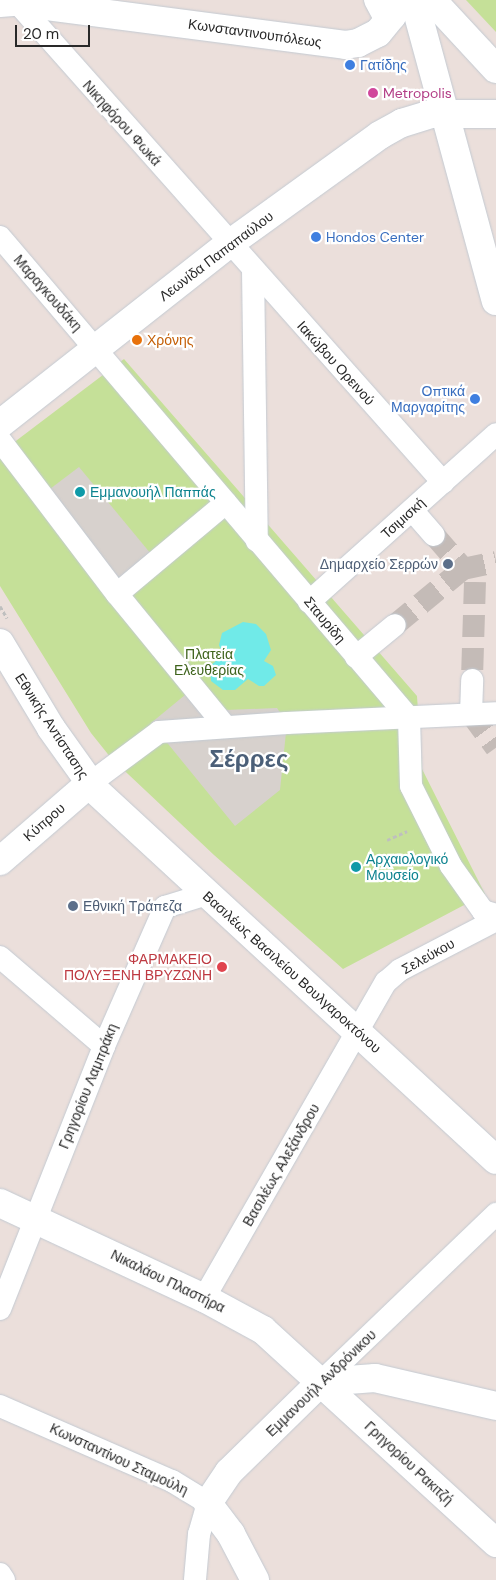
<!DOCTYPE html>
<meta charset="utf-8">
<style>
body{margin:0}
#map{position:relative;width:496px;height:1580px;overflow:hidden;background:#ebdfdb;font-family:"DM Sans",sans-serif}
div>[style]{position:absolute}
.green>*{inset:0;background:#c5e098}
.plaza>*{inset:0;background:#d7d1cd}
.water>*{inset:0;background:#70eae8}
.street-tunnel>*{height:22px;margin-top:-11px;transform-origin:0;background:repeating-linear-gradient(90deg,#c4bbb7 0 22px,transparent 0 33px)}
.path>*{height:3px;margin-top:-1.5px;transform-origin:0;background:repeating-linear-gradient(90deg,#bfbfbf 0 4px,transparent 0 6.5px)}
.roads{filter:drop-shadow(0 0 1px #c3cad2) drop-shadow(0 0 1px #c3cad2)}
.street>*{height:22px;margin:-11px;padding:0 11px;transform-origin:11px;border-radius:11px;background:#fff}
.secondary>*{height:28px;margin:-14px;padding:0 14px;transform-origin:14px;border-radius:14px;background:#fff}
.dots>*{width:14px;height:14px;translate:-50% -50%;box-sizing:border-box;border:2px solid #fff;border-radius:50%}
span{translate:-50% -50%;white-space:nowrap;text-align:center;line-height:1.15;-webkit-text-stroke:4.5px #fff;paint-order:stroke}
.street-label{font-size:14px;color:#292929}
.shop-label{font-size:14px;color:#366cbe}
.left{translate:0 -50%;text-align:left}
.right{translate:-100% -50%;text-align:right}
.hotel-label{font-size:14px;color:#b23c85}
.food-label{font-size:14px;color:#c56008}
.culture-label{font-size:14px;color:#0d838f}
.service-label{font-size:14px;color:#4e5e75}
.park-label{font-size:14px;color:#3e631c}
.health-label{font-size:14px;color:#be3a42}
.town-label{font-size:24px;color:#4b5f78;font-weight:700}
.scale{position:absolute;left:15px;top:25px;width:75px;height:22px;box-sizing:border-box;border:2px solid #292929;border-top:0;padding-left:6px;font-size:15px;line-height:18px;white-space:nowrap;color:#292929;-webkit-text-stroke:4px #fff;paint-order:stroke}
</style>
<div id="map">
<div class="green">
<i style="clip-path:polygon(466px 0,496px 0,496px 32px)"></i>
<i style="clip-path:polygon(124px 359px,417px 696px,422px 769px,485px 894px,343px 969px,214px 855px,111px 758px,91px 733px,0 586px,0 453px)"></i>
</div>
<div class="plaza">
<i style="clip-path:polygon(79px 467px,156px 560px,108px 596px,42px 495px)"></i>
<i style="clip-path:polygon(202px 681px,225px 710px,277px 708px,287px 723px,280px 790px,235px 826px,151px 723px)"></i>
</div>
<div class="water">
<i style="clip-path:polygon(243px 622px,256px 624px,266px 634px,271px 650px,264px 661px,273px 666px,276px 675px,264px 686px,259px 686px,248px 679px,235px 690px,223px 690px,211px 681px,210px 666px,223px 655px,219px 645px,222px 633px)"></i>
</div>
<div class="street-tunnel">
<i style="left:434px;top:535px;width:62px;rotate:48.9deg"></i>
<i style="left:475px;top:582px;width:98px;rotate:91.8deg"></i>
<i style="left:395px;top:625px;width:88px;rotate:-39.5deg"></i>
<i style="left:463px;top:569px;width:34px;rotate:-12deg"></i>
<i style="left:471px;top:714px;width:42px;rotate:53.7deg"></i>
</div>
<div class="path">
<i style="left:0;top:606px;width:14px;rotate:60deg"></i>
<i style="left:387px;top:840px;width:22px;rotate:-24deg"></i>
</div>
<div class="roads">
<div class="street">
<i style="left:15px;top:0;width:645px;rotate:48.4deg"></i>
<i style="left:375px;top:0;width:26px;rotate:62deg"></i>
<i style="left:0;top:237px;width:631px;rotate:49.63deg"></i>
<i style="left:409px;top:718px;width:68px;rotate:88.3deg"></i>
<i style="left:411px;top:786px;width:89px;rotate:63.4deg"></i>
<i style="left:451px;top:866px;width:55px;rotate:54.6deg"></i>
<i style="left:483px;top:911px;width:14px;rotate:17deg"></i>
<i style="left:253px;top:269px;width:272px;rotate:89.2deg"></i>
<i style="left:0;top:440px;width:193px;rotate:52.8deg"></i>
<i style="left:117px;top:594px;width:142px;rotate:-39.9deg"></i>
<i style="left:412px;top:510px;width:33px;rotate:49deg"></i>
<i style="left:117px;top:594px;width:172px;rotate:50.7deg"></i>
<i style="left:309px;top:602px;width:251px;rotate:-41.9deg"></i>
<i style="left:356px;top:657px;width:50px;rotate:-39.4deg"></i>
<i style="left:471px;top:714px;width:34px;rotate:-88deg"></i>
<i style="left:89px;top:784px;width:87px;rotate:-36.6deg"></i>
<i style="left:159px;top:732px;width:128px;rotate:-4deg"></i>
<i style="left:287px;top:723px;width:209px;rotate:-2.7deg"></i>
<i style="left:0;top:957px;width:137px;rotate:40.6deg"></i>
<i style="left:204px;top:1298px;width:365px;rotate:-60.1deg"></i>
<i style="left:386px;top:982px;width:18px;rotate:-41deg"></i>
<i style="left:400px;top:970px;width:108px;rotate:-27.5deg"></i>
<i style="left:0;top:1309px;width:283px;rotate:-68.4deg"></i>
<i style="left:104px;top:1046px;width:152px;rotate:-66.3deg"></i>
<i style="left:165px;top:907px;width:44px;rotate:-17.2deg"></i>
<i style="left:321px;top:1382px;width:243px;rotate:-43.8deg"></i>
<i style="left:0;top:1406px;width:188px;rotate:23.6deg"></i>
<i style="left:172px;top:1481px;width:42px;rotate:31.4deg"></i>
<i style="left:208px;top:1503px;width:32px;rotate:106deg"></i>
<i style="left:199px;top:1534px;width:46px;rotate:95deg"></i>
<i style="left:0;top:1574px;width:7px;rotate:56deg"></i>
</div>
<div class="secondary">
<i style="left:414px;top:0;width:312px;rotate:74.8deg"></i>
<i style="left:432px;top:0;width:94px;rotate:47.2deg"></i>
<i style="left:0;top:3px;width:16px;rotate:-4deg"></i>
<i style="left:16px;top:2px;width:332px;rotate:7.4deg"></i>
<i style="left:345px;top:45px;width:13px;rotate:-9deg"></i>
<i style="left:358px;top:43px;width:22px;rotate:-27deg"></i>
<i style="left:378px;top:33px;width:22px;rotate:-51deg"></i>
<i style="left:392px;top:16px;width:17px;rotate:-66deg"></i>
<i style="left:0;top:424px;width:291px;rotate:-38.2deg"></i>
<i style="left:229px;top:244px;width:186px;rotate:-35.8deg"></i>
<i style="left:380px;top:135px;width:25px;rotate:-29deg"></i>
<i style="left:402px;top:123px;width:31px;rotate:-17deg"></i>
<i style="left:432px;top:114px;width:64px"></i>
<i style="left:0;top:643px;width:99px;rotate:59deg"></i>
<i style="left:51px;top:728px;width:77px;rotate:54.5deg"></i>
<i style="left:96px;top:791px;width:544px;rotate:42.69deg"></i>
<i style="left:0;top:861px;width:118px;rotate:-40.9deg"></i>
<i style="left:0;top:1203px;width:225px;rotate:25deg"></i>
<i style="left:204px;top:1298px;width:67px;rotate:28.5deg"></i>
<i style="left:263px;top:1330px;width:316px;rotate:42.4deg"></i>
<i style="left:321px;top:1382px;width:54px;rotate:-4.2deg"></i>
<i style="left:375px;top:1378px;width:124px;rotate:13deg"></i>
<i style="left:255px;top:1580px;width:52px;rotate:-117.6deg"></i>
<i style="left:231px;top:1534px;width:39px;rotate:-127deg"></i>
<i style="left:208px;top:1503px;width:37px;rotate:-56deg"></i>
<i style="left:229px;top:1472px;width:129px;rotate:-44.4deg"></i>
</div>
</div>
<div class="dots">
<i style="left:350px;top:65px;background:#3f7fe0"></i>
<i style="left:373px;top:93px;background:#d1479c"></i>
<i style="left:316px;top:237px;background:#3f7fe0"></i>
<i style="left:137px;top:340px;background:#e8710a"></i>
<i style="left:475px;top:399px;background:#3f7fe0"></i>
<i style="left:80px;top:492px;background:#0f9aa8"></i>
<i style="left:448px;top:564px;background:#5c6f8a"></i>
<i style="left:356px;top:867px;background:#0f9aa8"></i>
<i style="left:73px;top:906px;background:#5c6f8a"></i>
<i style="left:222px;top:967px;background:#e0444e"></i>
</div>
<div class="street-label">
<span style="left:255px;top:33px;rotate:8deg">Κωνσταντινουπόλεως</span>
<span style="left:122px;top:123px;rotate:48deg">Νικηφόρου Φωκά</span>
<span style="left:216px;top:256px;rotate:-37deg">Λεωνίδα Παπαπαύλου</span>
<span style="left:48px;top:293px;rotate:49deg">Μαραγκουδάκη</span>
<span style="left:336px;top:363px;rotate:48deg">Ιακώβου Ορεινού</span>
<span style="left:403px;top:518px;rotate:-42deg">Τσιμισκή</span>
<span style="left:325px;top:620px;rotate:50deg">Σταυρίδη</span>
<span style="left:52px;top:726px;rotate:57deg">Εθνικής Αντίστασης</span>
<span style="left:44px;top:822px;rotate:-41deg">Κύπρου</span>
<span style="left:428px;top:956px;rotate:-29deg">Σελεύκου</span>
<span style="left:292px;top:972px;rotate:42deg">Βασιλέως Βασιλείου Βουλγαροκτόνου</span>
<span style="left:88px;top:1086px;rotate:-68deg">Γρηγορίου Λαμπράκη</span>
<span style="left:281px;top:1165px;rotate:-60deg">Βασιλέως Αλεξάνδρου</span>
<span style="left:168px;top:1281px;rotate:26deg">Νικαλάου Πλαστήρα</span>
<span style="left:321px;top:1383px;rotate:-44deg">Εμμανουήλ Ανδρόνικου</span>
<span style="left:119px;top:1459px;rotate:25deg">Κωνσταντίνου Σταμούλη</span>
<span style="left:409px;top:1463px;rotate:43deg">Γρηγορίου Ρακιτζή</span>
</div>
<div class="shop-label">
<span class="left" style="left:360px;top:65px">Γατίδης</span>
<span class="left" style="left:326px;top:237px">Hondos Center</span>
<span class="right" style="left:465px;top:399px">Οπτικά<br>Μαργαρίτης</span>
</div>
<div class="hotel-label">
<span class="left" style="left:383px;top:93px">Metropolis</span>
</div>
<div class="food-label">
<span class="left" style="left:147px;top:340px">Χρόνης</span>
</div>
<div class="culture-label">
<span class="left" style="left:90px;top:492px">Εμμανουήλ Παππάς</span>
<span class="left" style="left:366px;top:867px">Αρχαιολογικό<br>Μουσείο</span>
</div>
<div class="service-label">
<span class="right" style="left:438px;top:564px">Δημαρχείο Σερρών</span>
<span class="left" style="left:83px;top:906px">Εθνική Τράπεζα</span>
</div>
<div class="park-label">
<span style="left:209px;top:662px">Πλατεία<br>Ελευθερίας</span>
</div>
<div class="health-label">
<span class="right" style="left:212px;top:967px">ΦΑΡΜΑΚΕΙΟ<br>ΠΟΛΥΞΕΝΗ ΒΡΥΖΩΝΗ</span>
</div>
<div class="town-label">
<span style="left:249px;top:759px">Σέρρες</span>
</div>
<div class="scale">20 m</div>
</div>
